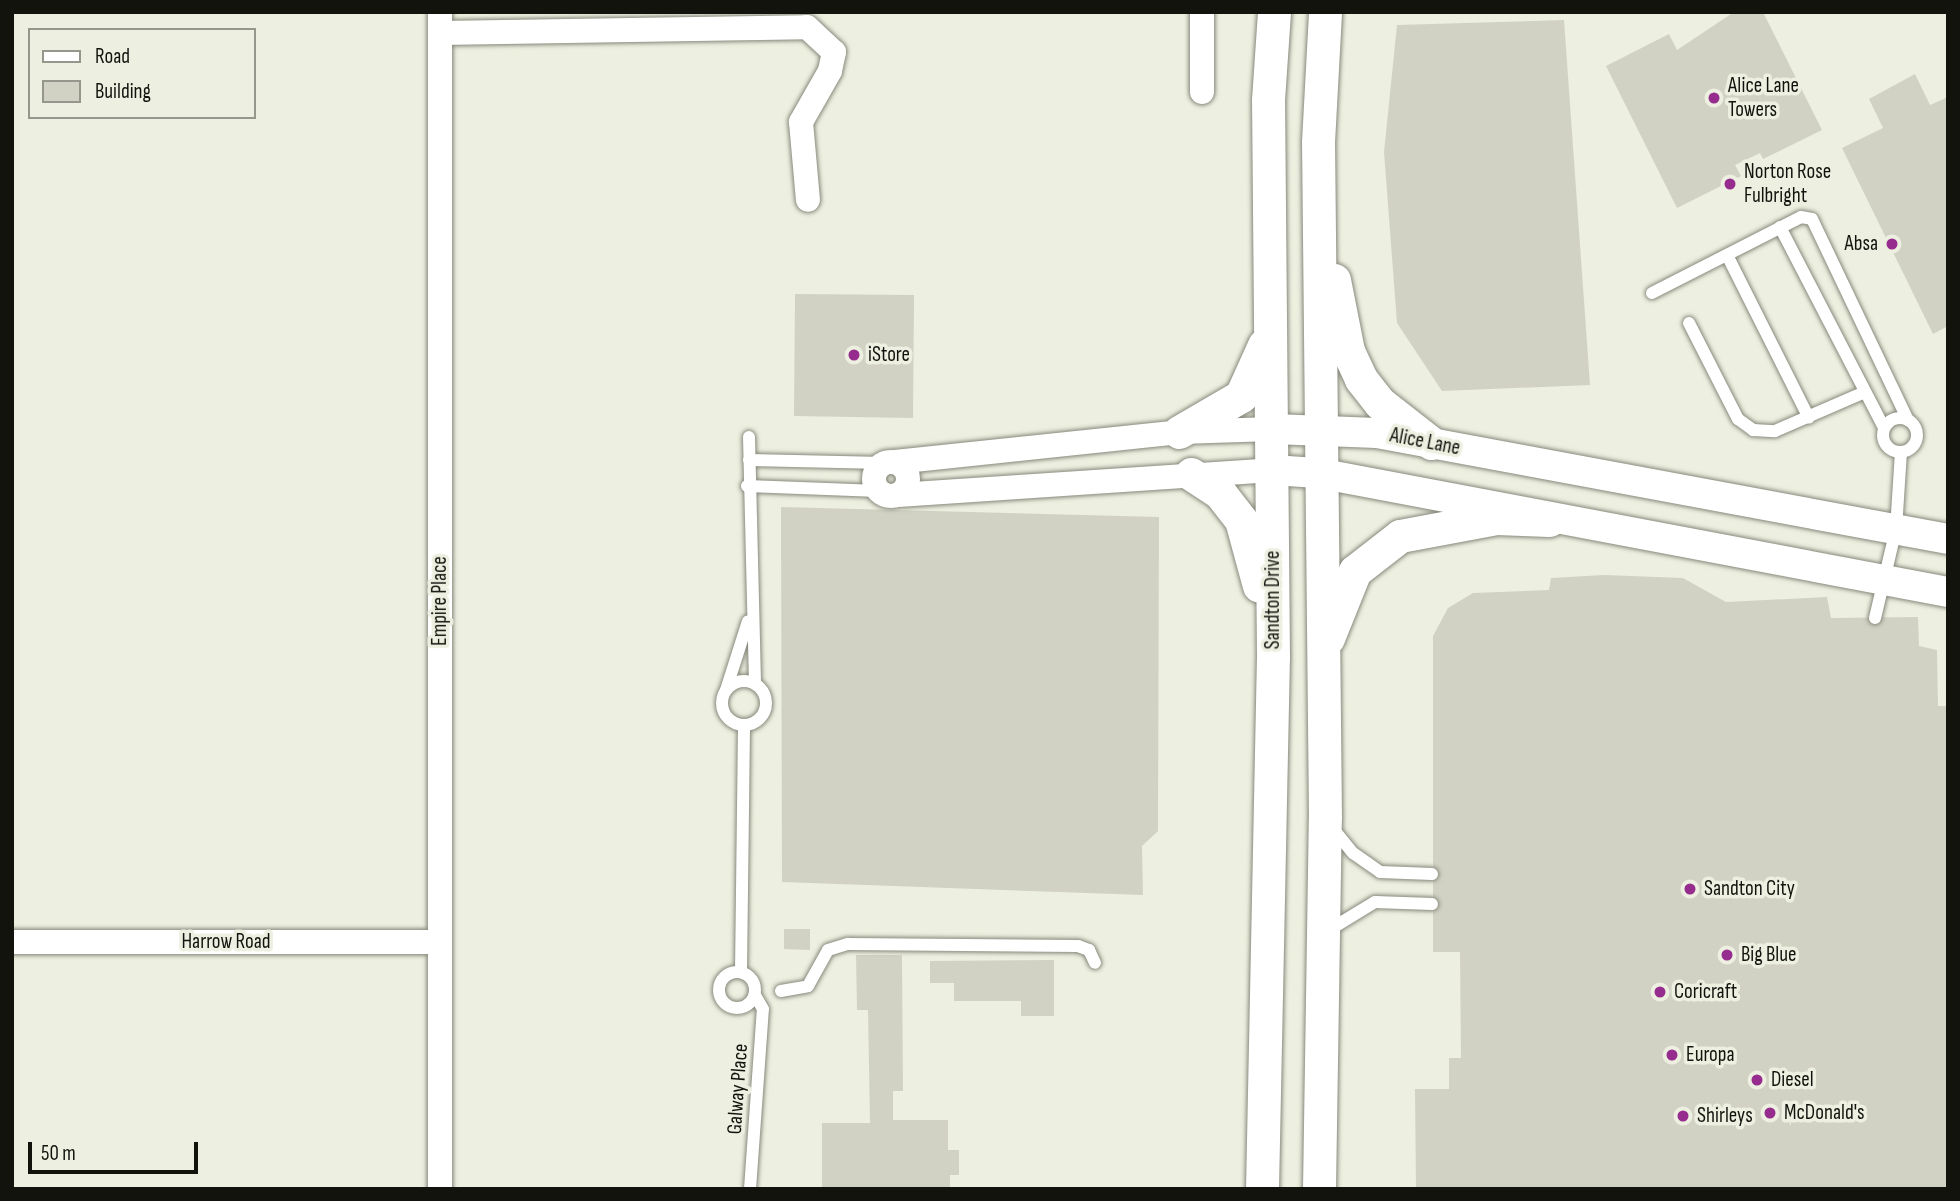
<!DOCTYPE html>
<style>
body{margin:0}
#map{position:relative;width:1960px;height:1201px;overflow:hidden;background:#edefe0;font-family:"Sofia Sans Condensed",sans-serif}
div>[style]{position:absolute}
.building>*{inset:0;background:#d1d2c4}
.roads{filter:drop-shadow(0 0 2px #88897c) drop-shadow(0 0 2px #88897c)}
.service>*{height:12px;margin:-6px;padding:0 6px;transform-origin:6px;border-radius:6px;background:#fff}
.service>.ring{margin:-6px;padding:0;box-sizing:content-box;background:none;border:12px solid #fff;border-radius:50%}
.minor>*{height:24px;margin:-12px;padding:0 12px;transform-origin:12px;border-radius:12px;background:#fff}
.minor>.ring{margin:-12px;padding:0;box-sizing:content-box;background:none;border:24px solid #fff;border-radius:50%}
.tertiary>*{height:30px;margin:-15px;padding:0 15px;transform-origin:15px;border-radius:15px;background:#fff}
.secondary>*{height:33px;margin:-16.5px;padding:0 16.5px;transform-origin:16.5px;border-radius:16.5px;background:#fff}
.dots>*{width:19px;height:19px;translate:-50% -50%;box-sizing:border-box;border:4px solid #edefe0;border-radius:50%}
span{translate:-50% -50%;white-space:nowrap;text-align:center;line-height:1.15;-webkit-text-stroke:7px #edefe0;paint-order:stroke}
.poi-label{font-size:21px;color:#13130e}
.left{translate:0 -50%;text-align:left}
.right{translate:-100% -50%;text-align:right}
.street-label{font-size:21px;color:#13130e}
.frame{position:absolute;inset:0;border:14px solid #13130e;pointer-events:none}
.legend{position:absolute;left:28px;top:28px;width:228px;height:91px;box-sizing:border-box;background:#edefe0;border:2px solid #96978c;margin:0;padding:9px 12px;list-style:none;font-size:21px;color:#13130e}
.legend li{display:flex;align-items:center;gap:14px;height:35px}
.legend b{width:35px;border:2px solid #96978c}
.scale{position:absolute;left:28px;top:1142px;width:170px;height:32px;box-sizing:border-box;border:4px solid #13130e;border-top:0;padding-left:9px;font-size:21px;line-height:24px;white-space:nowrap;color:#13130e;-webkit-text-stroke:5px #edefe0;paint-order:stroke}
</style>
<div id="map">
<div class="building">
<i style="clip-path:polygon(1734px 12px,1763px 12px,1822px 130px,1763px 159px,1760px 153px,1735px 165px,1741px 176px,1677px 208px,1606px 66px,1669px 34px,1677px 50px)"></i>
<i style="clip-path:polygon(1564px 20px,1590px 385px,1442px 391px,1397px 323px,1384px 152px,1397px 25px)"></i>
<i style="clip-path:polygon(1915px 74px,1930px 105px,1948px 97px,1948px 326px,1933px 334px,1842px 148px,1883px 128px,1869px 99px)"></i>
<i style="clip-path:polygon(795px 294px,914px 295px,913px 418px,794px 416px)"></i>
<i style="clip-path:polygon(781px 507px,1159px 517px,1158px 831px,1142px 846px,1143px 895px,782px 882px)"></i>
<i style="clip-path:polygon(1604px 575px,1683px 578px,1726px 602px,1827px 597px,1831px 618px,1918px 617px,1919px 646px,1937px 650px,1938px 706px,1948px 706px,1948px 1189px,1416px 1189px,1415px 1089px,1449px 1089px,1449px 1058px,1461px 1058px,1460px 952px,1433px 952px,1433px 636px,1448px 608px,1473px 593px,1549px 590px,1551px 578px)"></i>
<i style="clip-path:polygon(784px 929px,810px 929px,810px 950px,784px 949px)"></i>
<i style="clip-path:polygon(856px 955px,902px 955px,903px 1091px,893px 1091px,893px 1120px,948px 1120px,948px 1150px,959px 1150px,959px 1175px,950px 1175px,950px 1189px,822px 1189px,822px 1123px,870px 1123px,868px 1010px,857px 1010px)"></i>
<i style="clip-path:polygon(1054px 960px,1054px 1016px,1021px 1016px,1021px 1001px,954px 1001px,954px 983px,930px 983px,930px 961px)"></i>
</div>
<div class="roads">
<div class="service">
<i style="left:1780px;top:227px;width:226px;rotate:62.6deg"></i>
<i style="left:1727px;top:255px;width:182px;rotate:63.3deg"></i>
<i style="left:1652px;top:293px;width:167px;rotate:-27deg"></i>
<i style="left:1801px;top:217px;width:11px;rotate:10deg"></i>
<i style="left:1812px;top:219px;width:223px;rotate:64.5deg"></i>
<i style="left:1689px;top:323px;width:108px;rotate:63deg"></i>
<i style="left:1738px;top:419px;width:19px;rotate:36deg"></i>
<i style="left:1753px;top:430px;width:22px;rotate:3deg"></i>
<i style="left:1775px;top:431px;width:98px;rotate:-23.4deg"></i>
<i class="ring" style="left:1883px;top:418px;width:22px;height:22px"></i>
<i style="left:749px;top:437px;width:247px;rotate:88.6deg"></i>
<i style="left:749px;top:460px;width:135px;rotate:1.3deg"></i>
<i style="left:747px;top:486px;width:132px;rotate:2.2deg"></i>
<i style="left:1875px;top:618px;width:91px;rotate:-76.7deg"></i>
<i style="left:1896px;top:529px;width:77px;rotate:-86.3deg"></i>
<i class="ring" style="left:722px;top:681px;width:32px;height:32px"></i>
<i style="left:726px;top:690px;width:72px;rotate:-72.3deg"></i>
<i style="left:1331px;top:826px;width:35px;rotate:51deg"></i>
<i style="left:1353px;top:853px;width:33px;rotate:35deg"></i>
<i style="left:1380px;top:872px;width:52px;rotate:2.2deg"></i>
<i style="left:1329px;top:930px;width:54px;rotate:-31.3deg"></i>
<i style="left:1375px;top:902px;width:57px;rotate:2deg"></i>
<i style="left:741px;top:972px;width:246px;rotate:-89.3deg"></i>
<i class="ring" style="left:719px;top:972px;width:24px;height:24px"></i>
<i style="left:781px;top:991px;width:27px;rotate:-10deg"></i>
<i style="left:808px;top:986px;width:41px;rotate:-60.9deg"></i>
<i style="left:828px;top:950px;width:21px;rotate:-17deg"></i>
<i style="left:848px;top:944px;width:230px;rotate:0.5deg"></i>
<i style="left:1078px;top:946px;width:12px;rotate:20deg"></i>
<i style="left:1089px;top:950px;width:14px;rotate:65deg"></i>
<i style="left:750px;top:1189px;width:180px;rotate:-85.9deg"></i>
<i style="left:763px;top:1009px;width:16px;rotate:-120deg"></i>
</div>
<div class="minor">
<i style="left:1202px;top:12px;width:80px;rotate:90deg"></i>
<i style="left:440px;top:33px;width:367px;rotate:-0.9deg"></i>
<i style="left:807px;top:27px;width:37px;rotate:43deg"></i>
<i style="left:834px;top:52px;width:19px;rotate:102deg"></i>
<i style="left:830px;top:71px;width:59px;rotate:119.6deg"></i>
<i style="left:801px;top:122px;width:78px;rotate:84.9deg"></i>
<i class="ring" style="left:874px;top:462px;width:10px;height:10px"></i>
<i style="left:895px;top:462px;width:286px;rotate:-6deg"></i>
<i style="left:1179px;top:432px;width:94px;rotate:-1.8deg"></i>
<i style="left:898px;top:495px;width:375px;rotate:-3.8deg"></i>
<i style="left:12px;top:942px;width:427px"></i>
<i style="left:440px;top:1189px;width:1177px;rotate:-90deg"></i>
</div>
<div class="tertiary">
<i style="left:1273px;top:429px;width:104px;rotate:2.2deg"></i>
<i style="left:1377px;top:433px;width:581px;rotate:10.52deg"></i>
<i style="left:1272px;top:470px;width:46px;rotate:3.7deg"></i>
<i style="left:1318px;top:473px;width:641px;rotate:10.7deg"></i>
</div>
<div class="secondary">
<i style="left:1334px;top:280px;width:72px;rotate:78.8deg"></i>
<i style="left:1348px;top:351px;width:31px;rotate:65deg"></i>
<i style="left:1361px;top:379px;width:31px;rotate:52deg"></i>
<i style="left:1380px;top:403px;width:65px;rotate:38.1deg"></i>
<i style="left:1179px;top:432px;width:72px;rotate:-30.1deg"></i>
<i style="left:1241px;top:396px;width:56px;rotate:-65.7deg"></i>
<i style="left:1191px;top:474px;width:35px;rotate:33deg"></i>
<i style="left:1220px;top:493px;width:34px;rotate:52deg"></i>
<i style="left:1241px;top:520px;width:68px;rotate:74.7deg"></i>
<i style="left:1328px;top:638px;width:72px;rotate:-68.1deg"></i>
<i style="left:1355px;top:571px;width:57px;rotate:-37.9deg"></i>
<i style="left:1400px;top:536px;width:98px;rotate:-10.6deg"></i>
<i style="left:1496px;top:518px;width:53px;rotate:2.2deg"></i>
<i style="left:1262px;top:1189px;width:532px;rotate:-88.82deg"></i>
<i style="left:1273px;top:657px;width:557px;rotate:-90.51deg"></i>
<i style="left:1268px;top:100px;width:88px;rotate:-86.1deg"></i>
<i style="left:1319px;top:1189px;width:371px;rotate:-89.1deg"></i>
<i style="left:1325px;top:818px;width:676px;rotate:-90.59deg"></i>
<i style="left:1318px;top:142px;width:130px;rotate:-86.9deg"></i>
</div>
</div>
<div class="dots">
<i style="left:1714px;top:98px;background:#962c8e"></i>
<i style="left:1730px;top:184px;background:#962c8e"></i>
<i style="left:1892px;top:244px;background:#962c8e"></i>
<i style="left:854px;top:355px;background:#962c8e"></i>
<i style="left:1690px;top:889px;background:#962c8e"></i>
<i style="left:1727px;top:955px;background:#962c8e"></i>
<i style="left:1660px;top:992px;background:#962c8e"></i>
<i style="left:1672px;top:1055px;background:#962c8e"></i>
<i style="left:1757px;top:1080px;background:#962c8e"></i>
<i style="left:1770px;top:1113px;background:#962c8e"></i>
<i style="left:1683px;top:1116px;background:#962c8e"></i>
</div>
<div class="poi-label">
<span class="left" style="left:1728px;top:98px">Alice Lane<br>Towers</span>
<span class="left" style="left:1744px;top:184px">Norton Rose<br>Fulbright</span>
<span class="right" style="left:1878px;top:244px">Absa</span>
<span class="left" style="left:868px;top:355px">iStore</span>
<span class="left" style="left:1704px;top:889px">Sandton City</span>
<span class="left" style="left:1741px;top:955px">Big Blue</span>
<span class="left" style="left:1674px;top:992px">Coricraft</span>
<span class="left" style="left:1686px;top:1055px">Europa</span>
<span class="left" style="left:1771px;top:1080px">Diesel</span>
<span class="left" style="left:1784px;top:1113px">McDonald's</span>
<span class="left" style="left:1697px;top:1116px">Shirleys</span>
</div>
<div class="street-label">
<span style="left:1425px;top:442px;rotate:11deg">Alice Lane</span>
<span style="left:1273px;top:600px;rotate:-90deg">Sandton Drive</span>
<span style="left:440px;top:601px;rotate:-90deg">Empire Place</span>
<span style="left:226px;top:942px">Harrow Road</span>
<span style="left:738px;top:1089px;rotate:-86deg">Galway Place</span>
</div>
<div class="frame"></div>
<ul class="legend">
<li><b style="height:9px;background:#fff"></b>Road</li>
<li><b style="height:19px;background:#d1d2c4"></b>Building</li>
</ul>
<div class="scale">50 m</div>
</div>
